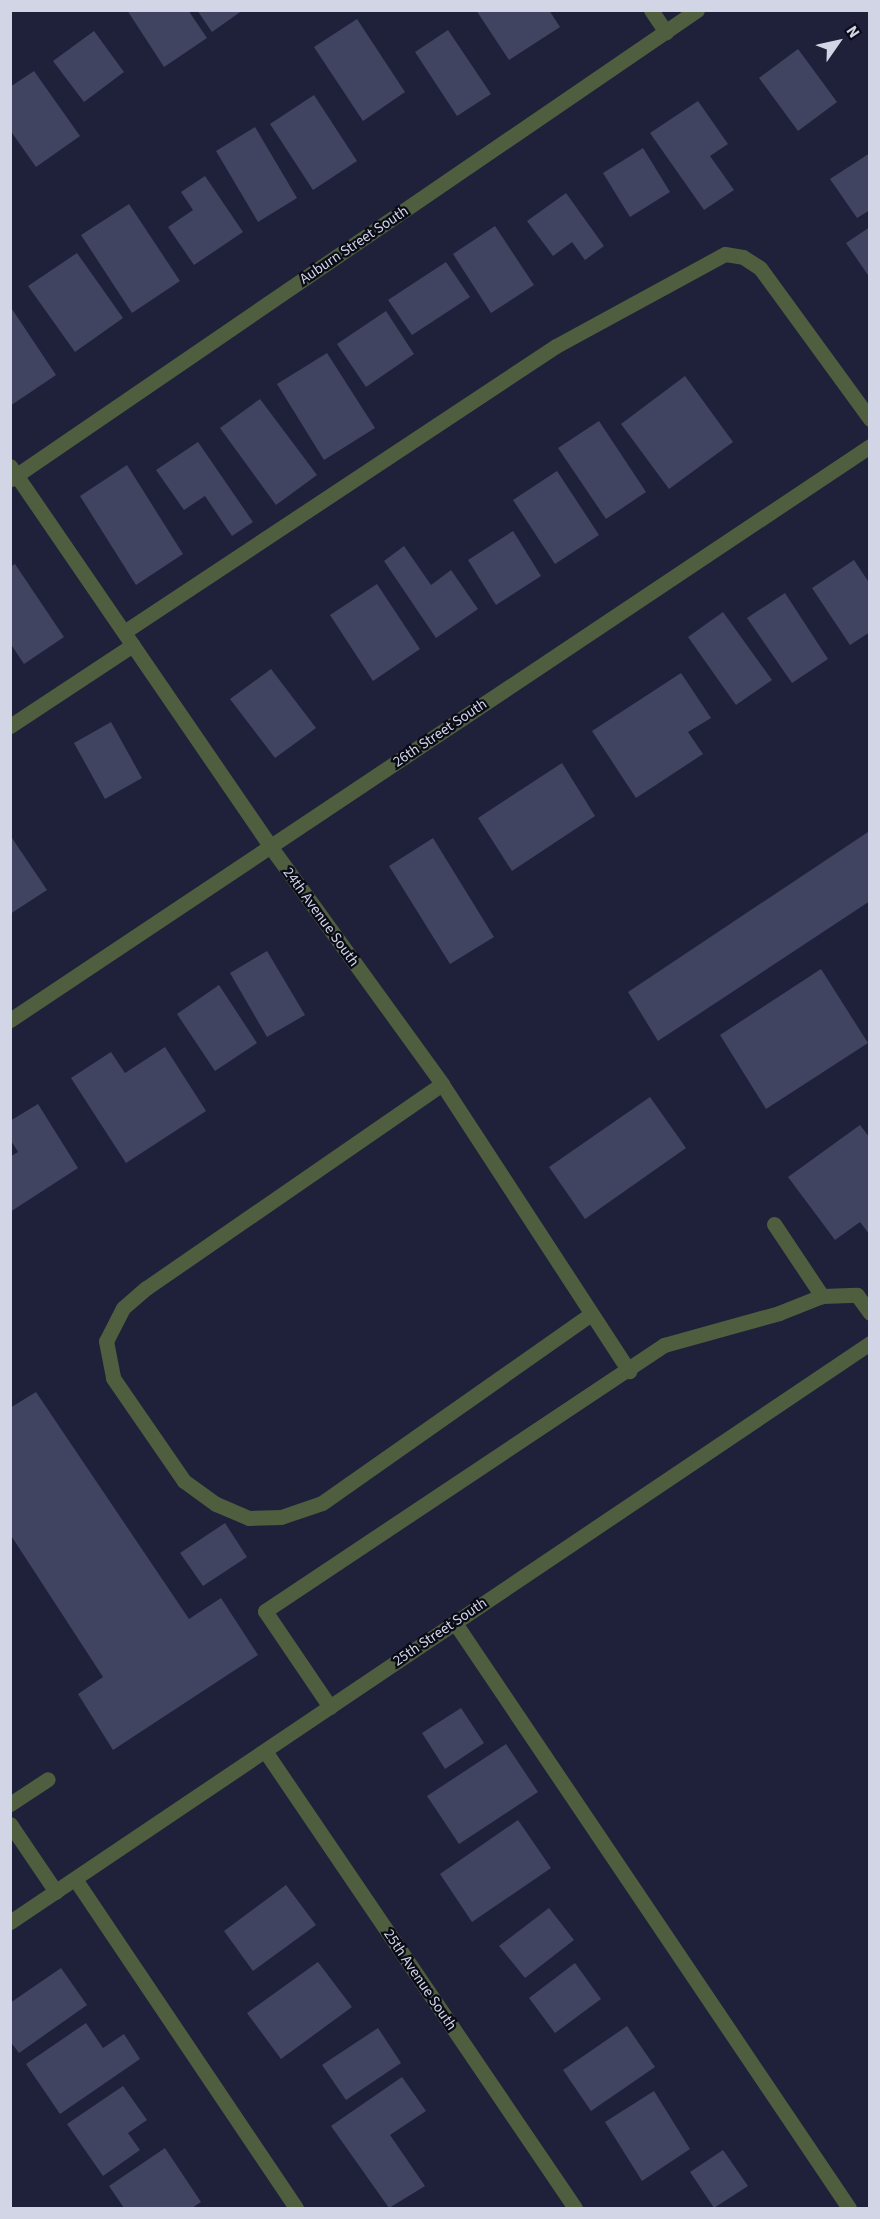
<!DOCTYPE html>
<style>
body{margin:0}
#map{position:relative;width:880px;height:2219px;overflow:hidden;background:#1f203a;font-family:"Source Sans 3",sans-serif}
div>[style]{position:absolute}
.building>*{inset:0;background:#414461}
.minor>*{height:15px;margin:-7.5px;padding:0 7.5px;transform-origin:7.5px;border-radius:7.5px;background:#4e5e3e}
span{translate:-50% -50%;white-space:nowrap;text-align:center;line-height:1.15;-webkit-text-stroke:4.5px #0a0b17;paint-order:stroke}
.street-label{font-size:15px;color:#d2d5e6}
.frame{position:absolute;inset:0;border:12px solid #d2d5e6;pointer-events:none}
.north{position:absolute;left:808px;top:12px;width:60px;height:60px;-webkit-text-stroke:4px #0a0b17;paint-order:stroke;rotate:56deg;font-size:16px;font-weight:700;line-height:24px;text-align:center;color:#d2d5e6}
.north::after{content:'';display:block;margin:auto;width:21px;height:27px;background:#d2d5e6;clip-path:polygon(50% 0,100% 100%,50% 72%,0 100%)}
</style>
<div id="map">
<div class="building">
<i style="clip-path:polygon(127px 10px,188px 10px,207px 38px,164px 67px)"></i>
<i style="clip-path:polygon(197px 10px,243px 10px,212px 32px)"></i>
<i style="clip-path:polygon(476px 10px,549px 10px,560px 27px,509px 60px)"></i>
<i style="clip-path:polygon(357px 19px,405px 92px,363px 121px,314px 47px)"></i>
<i style="clip-path:polygon(448px 30px,491px 94px,457px 116px,415px 52px)"></i>
<i style="clip-path:polygon(94px 31px,124px 72px,84px 102px,53px 61px)"></i>
<i style="clip-path:polygon(798px 49px,837px 102px,798px 131px,759px 78px)"></i>
<i style="clip-path:polygon(34px 71px,80px 136px,36px 167px,10px 130px,10px 87px)"></i>
<i style="clip-path:polygon(314px 95px,357px 161px,313px 190px,270px 124px)"></i>
<i style="clip-path:polygon(698px 101px,728px 144px,710px 156px,734px 190px,704px 210px,650px 133px)"></i>
<i style="clip-path:polygon(255px 127px,297px 198px,258px 222px,216px 151px)"></i>
<i style="clip-path:polygon(643px 148px,670px 192px,630px 217px,603px 173px)"></i>
<i style="clip-path:polygon(870px 153px,870px 210px,857px 218px,830px 179px)"></i>
<i style="clip-path:polygon(205px 176px,243px 232px,194px 265px,168px 227px,193px 210px,181px 192px)"></i>
<i style="clip-path:polygon(566px 193px,604px 246px,585px 260px,572px 242px,553px 256px,527px 221px)"></i>
<i style="clip-path:polygon(129px 204px,180px 281px,132px 313px,81px 235px)"></i>
<i style="clip-path:polygon(495px 226px,534px 285px,491px 313px,453px 254px)"></i>
<i style="clip-path:polygon(870px 227px,870px 278px,846px 243px)"></i>
<i style="clip-path:polygon(77px 253px,123px 318px,75px 352px,28px 286px)"></i>
<i style="clip-path:polygon(446px 262px,470px 297px,412px 335px,388px 300px)"></i>
<i style="clip-path:polygon(10px 306px,56px 375px,10px 406px)"></i>
<i style="clip-path:polygon(386px 311px,414px 354px,366px 387px,337px 344px)"></i>
<i style="clip-path:polygon(327px 353px,375px 428px,324px 460px,277px 384px)"></i>
<i style="clip-path:polygon(685px 376px,733px 442px,669px 489px,621px 424px)"></i>
<i style="clip-path:polygon(260px 399px,317px 475px,276px 505px,220px 428px)"></i>
<i style="clip-path:polygon(599px 421px,646px 492px,606px 519px,558px 448px)"></i>
<i style="clip-path:polygon(198px 442px,253px 522px,232px 536px,205px 496px,184px 510px,156px 470px)"></i>
<i style="clip-path:polygon(127px 465px,183px 554px,136px 585px,80px 496px)"></i>
<i style="clip-path:polygon(557px 471px,599px 535px,555px 564px,513px 500px)"></i>
<i style="clip-path:polygon(513px 531px,541px 576px,496px 605px,468px 560px)"></i>
<i style="clip-path:polygon(404px 546px,431px 585px,451px 570px,478px 609px,436px 638px,384px 561px)"></i>
<i style="clip-path:polygon(854px 560px,870px 584px,870px 632px,850px 645px,812px 588px)"></i>
<i style="clip-path:polygon(15px 564px,64px 637px,24px 664px,10px 643px,10px 567px)"></i>
<i style="clip-path:polygon(377px 584px,420px 649px,373px 681px,330px 615px)"></i>
<i style="clip-path:polygon(785px 593px,828px 659px,792px 683px,747px 618px)"></i>
<i style="clip-path:polygon(723px 612px,772px 680px,736px 705px,688px 637px)"></i>
<i style="clip-path:polygon(271px 669px,316px 728px,275px 758px,230px 699px)"></i>
<i style="clip-path:polygon(681px 673px,711px 718px,688px 732px,703px 754px,636px 798px,592px 731px)"></i>
<i style="clip-path:polygon(111px 722px,142px 778px,105px 799px,74px 743px)"></i>
<i style="clip-path:polygon(562px 763px,595px 816px,512px 871px,478px 818px)"></i>
<i style="clip-path:polygon(868px 832px,870px 901px,658px 1041px,628px 992px)"></i>
<i style="clip-path:polygon(12px 838px,47px 890px,10px 914px,10px 839px)"></i>
<i style="clip-path:polygon(433px 838px,494px 937px,450px 964px,389px 866px)"></i>
<i style="clip-path:polygon(267px 951px,305px 1015px,267px 1037px,230px 973px)"></i>
<i style="clip-path:polygon(821px 969px,868px 1043px,766px 1109px,720px 1035px)"></i>
<i style="clip-path:polygon(219px 985px,257px 1043px,215px 1071px,177px 1014px)"></i>
<i style="clip-path:polygon(165px 1047px,206px 1111px,126px 1163px,71px 1078px,111px 1052px,125px 1073px)"></i>
<i style="clip-path:polygon(650px 1097px,686px 1148px,585px 1219px,549px 1167px)"></i>
<i style="clip-path:polygon(38px 1104px,78px 1168px,10px 1212px,10px 1157px,18px 1152px,10px 1139px,10px 1121px)"></i>
<i style="clip-path:polygon(860px 1125px,870px 1138px,870px 1235px,860px 1222px,835px 1240px,788px 1177px)"></i>
<i style="clip-path:polygon(36px 1392px,189px 1619px,221px 1598px,258px 1655px,113px 1750px,78px 1694px,103px 1677px,10px 1534px,10px 1408px)"></i>
<i style="clip-path:polygon(225px 1523px,247px 1557px,203px 1586px,180px 1553px)"></i>
<i style="clip-path:polygon(461px 1708px,484px 1743px,445px 1769px,422px 1733px)"></i>
<i style="clip-path:polygon(506px 1744px,538px 1792px,459px 1844px,427px 1796px)"></i>
<i style="clip-path:polygon(518px 1820px,551px 1868px,472px 1922px,440px 1874px)"></i>
<i style="clip-path:polygon(286px 1885px,316px 1925px,253px 1971px,224px 1931px)"></i>
<i style="clip-path:polygon(549px 1908px,574px 1940px,525px 1978px,499px 1946px)"></i>
<i style="clip-path:polygon(318px 1962px,352px 2007px,281px 2059px,247px 2013px)"></i>
<i style="clip-path:polygon(575px 1963px,601px 1999px,555px 2033px,529px 1998px)"></i>
<i style="clip-path:polygon(61px 1968px,87px 2005px,19px 2053px,10px 2041px,10px 2003px)"></i>
<i style="clip-path:polygon(86px 2023px,103px 2048px,124px 2034px,140px 2059px,60px 2114px,26px 2064px)"></i>
<i style="clip-path:polygon(627px 2026px,655px 2067px,591px 2111px,563px 2070px)"></i>
<i style="clip-path:polygon(378px 2028px,401px 2063px,346px 2100px,322px 2065px)"></i>
<i style="clip-path:polygon(402px 2077px,426px 2111px,390px 2135px,425px 2186px,389px 2208px,331px 2126px)"></i>
<i style="clip-path:polygon(123px 2086px,147px 2120px,128px 2133px,140px 2150px,103px 2176px,67px 2124px)"></i>
<i style="clip-path:polygon(654px 2091px,690px 2149px,642px 2181px,605px 2122px)"></i>
<i style="clip-path:polygon(165px 2148px,201px 2202px,192px 2208px,124px 2208px,109px 2186px)"></i>
<i style="clip-path:polygon(723px 2150px,748px 2186px,714px 2208px,690px 2172px)"></i>
</div>
<div class="minor">
<i style="left:651px;top:10px;width:27px;rotate:56deg"></i>
<i style="left:10px;top:466px;width:460px;rotate:55.6deg"></i>
<i style="left:270px;top:846px;width:294px;rotate:54.1deg"></i>
<i style="left:442px;top:1084px;width:343px;rotate:56.9deg"></i>
<i style="left:11px;top:479px;width:831px;rotate:-34.36deg"></i>
<i style="left:124px;top:632px;width:518px;rotate:-33.51deg"></i>
<i style="left:556px;top:346px;width:192px;rotate:-28.6deg"></i>
<i style="left:725px;top:254px;width:18px;rotate:9deg"></i>
<i style="left:743px;top:257px;width:20px;rotate:33deg"></i>
<i style="left:760px;top:268px;width:187px;rotate:53.9deg"></i>
<i style="left:10px;top:726px;width:147px;rotate:-33.4deg"></i>
<i style="left:10px;top:1020px;width:1034px;rotate:-33.72deg"></i>
<i style="left:442px;top:1084px;width:359px;rotate:145.4deg"></i>
<i style="left:146px;top:1288px;width:30px;rotate:139deg"></i>
<i style="left:123px;top:1308px;width:37px;rotate:117deg"></i>
<i style="left:106px;top:1341px;width:38px;rotate:79deg"></i>
<i style="left:113px;top:1378px;width:125px;rotate:55.4deg"></i>
<i style="left:184px;top:1481px;width:39px;rotate:36deg"></i>
<i style="left:216px;top:1504px;width:36px;rotate:23deg"></i>
<i style="left:249px;top:1518px;width:32px;rotate:-2deg"></i>
<i style="left:281px;top:1517px;width:43px;rotate:-18.9deg"></i>
<i style="left:322px;top:1503px;width:329px;rotate:-35.1deg"></i>
<i style="left:774px;top:1224px;width:87px;rotate:56.3deg"></i>
<i style="left:455px;top:1623px;width:705px;rotate:56.04deg"></i>
<i style="left:330px;top:1707px;width:116px;rotate:-124.1deg"></i>
<i style="left:265px;top:1611px;width:480px;rotate:-33.7deg"></i>
<i style="left:664px;top:1345px;width:119px;rotate:-15.5deg"></i>
<i style="left:779px;top:1313px;width:46px;rotate:-21.6deg"></i>
<i style="left:822px;top:1296px;width:35px;rotate:-2deg"></i>
<i style="left:857px;top:1295px;width:22px;rotate:54deg"></i>
<i style="left:265px;top:1751px;width:552px;rotate:55.85deg"></i>
<i style="left:10px;top:1804px;width:45px;rotate:-33.3deg"></i>
<i style="left:10px;top:1824px;width:82px;rotate:55.9deg"></i>
<i style="left:75px;top:1879px;width:396px;rotate:56.1deg"></i>
<i style="left:10px;top:1922px;width:1037px;rotate:-33.95deg"></i>
</div>
<div class="street-label">
<span style="left:354px;top:245px;rotate:-34deg">Auburn Street South</span>
<span style="left:440px;top:733px;rotate:-34deg">26th Street South</span>
<span style="left:321px;top:917px;rotate:54deg">24th Avenue South</span>
<span style="left:440px;top:1632px;rotate:-34deg">25th Street South</span>
<span style="left:420px;top:1980px;rotate:56deg">25th Avenue South</span>
</div>
<div class="frame"></div>
<div class="north">N</div>
</div>
